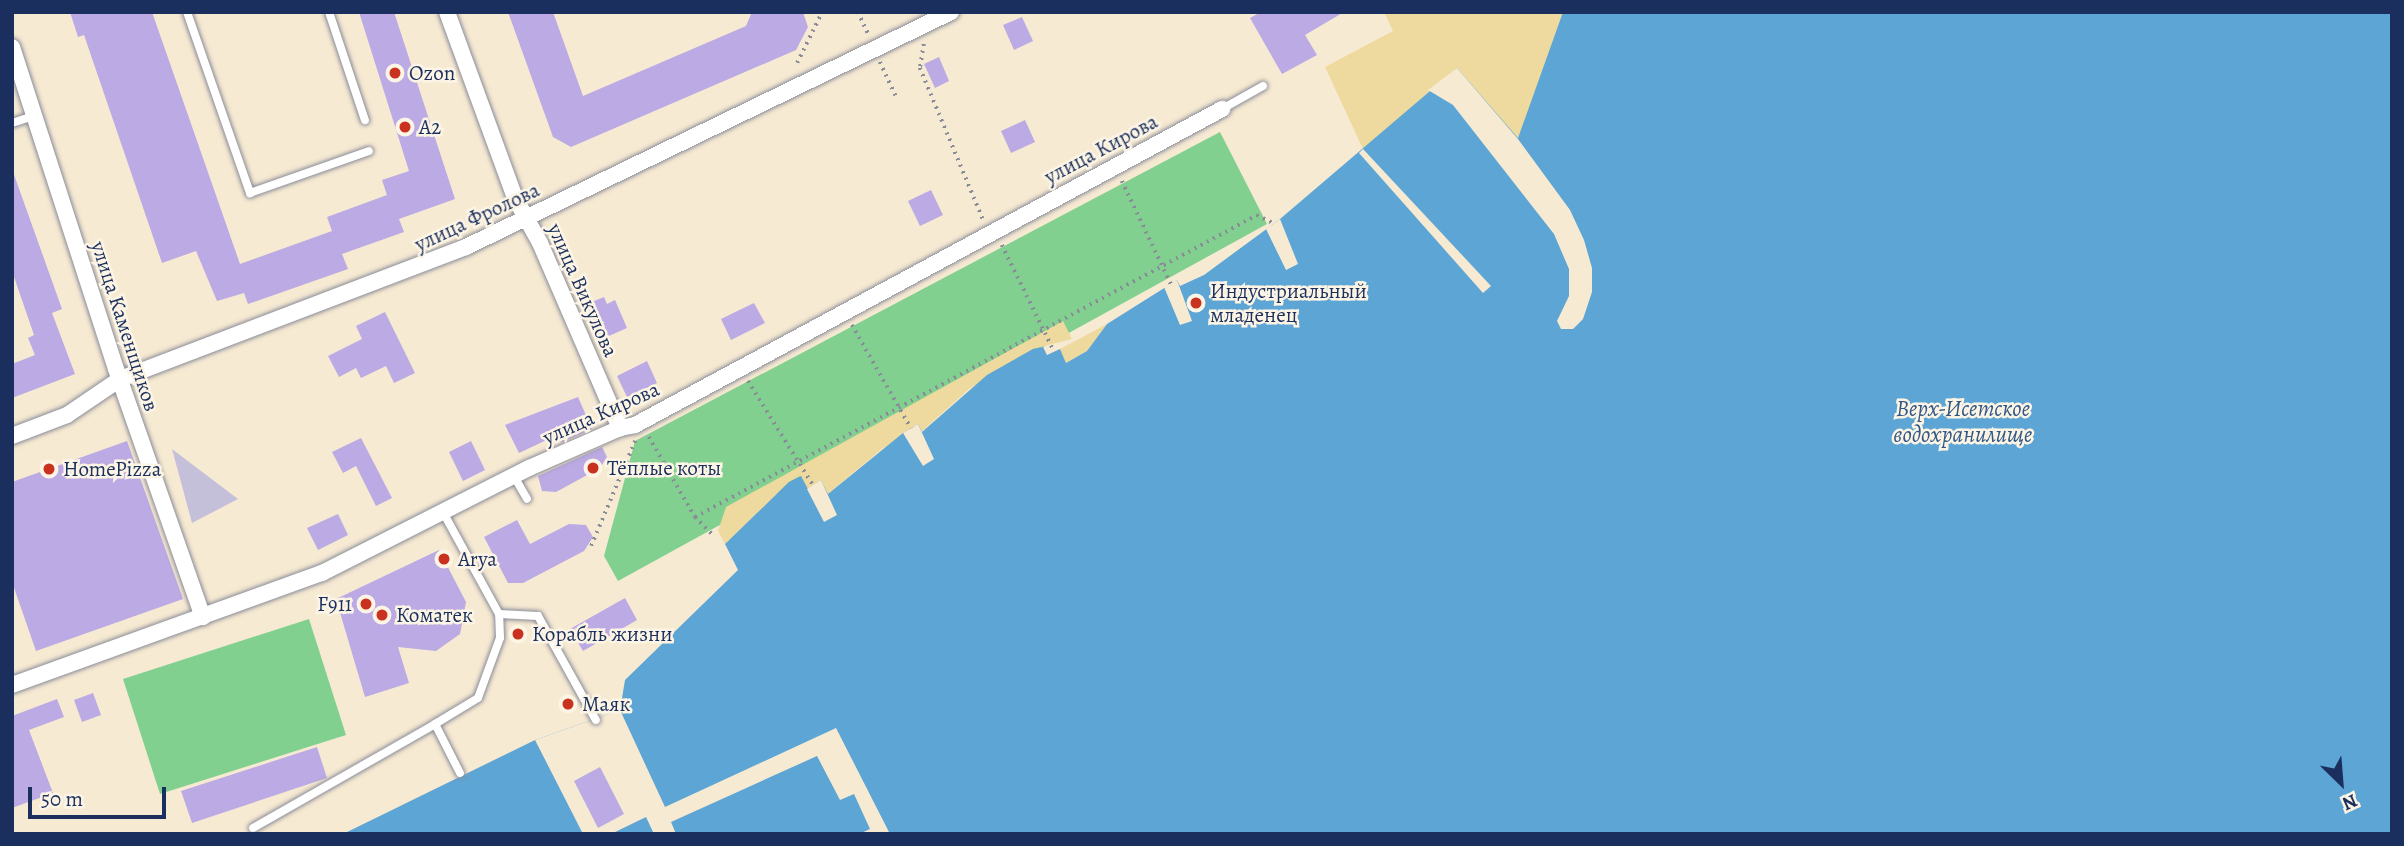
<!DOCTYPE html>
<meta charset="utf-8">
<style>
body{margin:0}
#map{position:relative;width:2404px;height:846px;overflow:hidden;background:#f7ead3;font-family:Alegreya,serif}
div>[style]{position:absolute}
.industrial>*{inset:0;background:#c5c0da}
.green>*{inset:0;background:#82d08f}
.sand>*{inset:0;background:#eeda9e}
.water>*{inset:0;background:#5da5d4}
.pier>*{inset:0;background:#f7ead3}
.building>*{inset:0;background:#bbaae3}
.path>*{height:3.5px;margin-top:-1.75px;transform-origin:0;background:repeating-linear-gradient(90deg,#898c98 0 2px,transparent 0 7px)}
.roads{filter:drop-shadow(0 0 2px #898c98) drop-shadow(0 0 2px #898c98)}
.lane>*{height:8px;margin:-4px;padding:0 4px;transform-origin:4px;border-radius:4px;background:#fff}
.street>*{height:16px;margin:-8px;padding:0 8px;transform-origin:8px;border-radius:8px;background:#fff}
.dots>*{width:19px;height:19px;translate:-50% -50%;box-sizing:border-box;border:4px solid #fcf5e5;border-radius:50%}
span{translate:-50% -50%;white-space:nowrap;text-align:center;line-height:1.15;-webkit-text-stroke:5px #fcf5e5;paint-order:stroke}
.poi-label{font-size:21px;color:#1b2f5e}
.left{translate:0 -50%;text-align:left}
.right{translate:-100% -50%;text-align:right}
.street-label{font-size:21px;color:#1b2f5e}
.water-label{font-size:23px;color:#325887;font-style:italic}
.frame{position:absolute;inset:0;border:14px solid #1b2f5e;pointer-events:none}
.north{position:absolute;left:2306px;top:748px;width:70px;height:70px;-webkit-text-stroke:5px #fcf5e5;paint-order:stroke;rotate:155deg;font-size:19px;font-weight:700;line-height:28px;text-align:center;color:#1b2f5e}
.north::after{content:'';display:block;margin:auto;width:24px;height:32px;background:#1b2f5e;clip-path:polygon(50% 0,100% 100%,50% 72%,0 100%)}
.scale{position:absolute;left:28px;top:787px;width:138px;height:32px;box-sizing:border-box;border:4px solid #1b2f5e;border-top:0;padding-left:9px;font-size:21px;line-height:24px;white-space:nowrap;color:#1b2f5e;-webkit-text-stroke:5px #fcf5e5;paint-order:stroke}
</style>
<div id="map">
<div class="industrial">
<i style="clip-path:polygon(172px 449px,238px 499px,192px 523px)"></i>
</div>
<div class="green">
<i style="clip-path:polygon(1220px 132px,1267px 224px,618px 581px,604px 556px,635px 441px)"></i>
<i style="clip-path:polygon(309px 619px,346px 735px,160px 794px,123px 679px)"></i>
</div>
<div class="sand">
<i style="clip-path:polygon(1384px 12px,1563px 12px,1518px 139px,1457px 68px,1363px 149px,1325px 67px,1393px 31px)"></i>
<i style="clip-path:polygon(1063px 321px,1072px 339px,1033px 349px,969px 389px,921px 432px,883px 448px,828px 494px,807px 489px,800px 476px,789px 482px,725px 544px,718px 531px,726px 507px)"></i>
<i style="clip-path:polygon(1107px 324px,1087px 351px,1066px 363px,1060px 349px)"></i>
</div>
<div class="water">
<i style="clip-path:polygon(1563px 12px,2392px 12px,2392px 834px,343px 834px,535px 740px,620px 710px,625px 680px,738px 570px,725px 544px,789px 482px,801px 476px,808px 489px,821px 480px,828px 494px,903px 433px,918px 424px,922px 432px,987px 375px,1033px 349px,1043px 347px,1047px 355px,1060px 349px,1066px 363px,1087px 351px,1107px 324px,1177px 280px,1180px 286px,1204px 275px,1280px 219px,1457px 68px,1518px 138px)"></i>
</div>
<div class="pier">
<i style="clip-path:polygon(1457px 68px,1518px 139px,1570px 210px,1584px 240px,1592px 268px,1592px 292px,1583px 319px,1573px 329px,1561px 329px,1557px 321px,1569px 296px,1569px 269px,1554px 234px,1453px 105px,1428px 90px)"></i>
<i style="clip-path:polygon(1363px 149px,1491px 286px,1483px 293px,1359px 153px)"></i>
<i style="clip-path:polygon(1280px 219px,1298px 264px,1286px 270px,1266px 229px)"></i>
<i style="clip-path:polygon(1177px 280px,1192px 321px,1180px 325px,1164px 287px)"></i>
<i style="clip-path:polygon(918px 424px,934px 459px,923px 466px,903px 433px)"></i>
<i style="clip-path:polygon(821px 480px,837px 515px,824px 522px,807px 489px)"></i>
<i style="clip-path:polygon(620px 710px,665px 807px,836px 728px,890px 834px,859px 834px,870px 829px,854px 794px,840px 800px,817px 756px,671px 822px,676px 834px,654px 834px,646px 817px,611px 834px,583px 834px,535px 740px)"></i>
</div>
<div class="building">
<i style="clip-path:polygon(70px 12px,152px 12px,240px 264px,332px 231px,327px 217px,387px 195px,382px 180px,409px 171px,359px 12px,394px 12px,455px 199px,399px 219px,404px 232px,342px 254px,348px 269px,248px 304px,244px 293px,217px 301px,196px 251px,162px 263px,84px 35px,78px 37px)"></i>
<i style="clip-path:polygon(508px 12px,553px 12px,583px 96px,746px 26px,752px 12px,803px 12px,808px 27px,796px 50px,571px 147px,553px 137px)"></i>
<i style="clip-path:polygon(1261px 12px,1344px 12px,1305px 35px,1317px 55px,1282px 74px,1250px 18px)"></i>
<i style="clip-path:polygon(1022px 17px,1033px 41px,1014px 50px,1003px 25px)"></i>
<i style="clip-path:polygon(939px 57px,949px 81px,935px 88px,924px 64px)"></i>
<i style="clip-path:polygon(1025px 120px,1035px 142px,1011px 153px,1001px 131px)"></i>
<i style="clip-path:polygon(12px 169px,62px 309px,52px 313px,75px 374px,12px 398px,12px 364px,35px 355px,28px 338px,34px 335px,12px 271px)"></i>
<i style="clip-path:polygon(931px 190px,943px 215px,920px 226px,908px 201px)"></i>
<i style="clip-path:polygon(604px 297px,607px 304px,615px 300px,627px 328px,602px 339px,587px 304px)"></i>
<i style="clip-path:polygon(754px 303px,765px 323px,731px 340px,721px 319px)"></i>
<i style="clip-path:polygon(385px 312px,415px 373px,394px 383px,386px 366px,361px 378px,356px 368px,339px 377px,328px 356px,362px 339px,356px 326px)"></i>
<i style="clip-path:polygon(647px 361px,657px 383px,627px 397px,617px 376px)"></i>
<i style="clip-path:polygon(578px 397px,592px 429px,560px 443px,570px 429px,519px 453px,505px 425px)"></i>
<i style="clip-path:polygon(361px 438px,392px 498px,376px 506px,356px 466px,343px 473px,332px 452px)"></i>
<i style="clip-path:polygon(127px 441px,183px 599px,36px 651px,12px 582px,12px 482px)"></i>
<i style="clip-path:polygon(471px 441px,485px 470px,463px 481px,449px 452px)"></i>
<i style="clip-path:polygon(602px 447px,607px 457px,600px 468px,556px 492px,542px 491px,538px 476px)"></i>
<i style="clip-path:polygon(338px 514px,348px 535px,318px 550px,307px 528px)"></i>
<i style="clip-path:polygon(517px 520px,530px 544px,569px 524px,586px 525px,593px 537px,584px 551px,523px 583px,508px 583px,484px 537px)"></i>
<i style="clip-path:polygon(439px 550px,466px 602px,460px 634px,436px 651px,398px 647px,409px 683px,365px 697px,336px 599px)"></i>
<i style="clip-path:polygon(625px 598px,637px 620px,583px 651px,570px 629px)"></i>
<i style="clip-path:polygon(93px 693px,101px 715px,82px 722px,74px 700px)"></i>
<i style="clip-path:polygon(57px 699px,64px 717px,29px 730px,53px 793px,12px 808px,12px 716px)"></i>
<i style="clip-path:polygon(317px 747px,327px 778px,192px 823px,181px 791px)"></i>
<i style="clip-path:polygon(600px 767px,624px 814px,598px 828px,574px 781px)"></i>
</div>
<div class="path">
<i style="left:858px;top:12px;width:26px;rotate:65deg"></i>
<i style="left:924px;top:44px;width:24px;rotate:99deg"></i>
<i style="left:920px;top:68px;width:164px;rotate:67.4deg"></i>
<i style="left:880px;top:62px;width:38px;rotate:65deg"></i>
<i style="left:797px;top:63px;width:57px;rotate:-63.9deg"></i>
<i style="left:1122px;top:181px;width:114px;rotate:64.6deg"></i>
<i style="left:1002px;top:245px;width:118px;rotate:63.9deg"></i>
<i style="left:852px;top:325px;width:119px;rotate:60.2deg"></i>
<i style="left:748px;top:381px;width:123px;rotate:58deg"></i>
<i style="left:649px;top:437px;width:92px;rotate:60.1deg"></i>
<i style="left:695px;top:517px;width:24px;rotate:45deg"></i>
<i style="left:695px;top:517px;width:638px;rotate:-28.25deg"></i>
<i style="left:1257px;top:215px;width:18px;rotate:27deg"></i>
<i style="left:591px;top:546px;width:114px;rotate:-67.3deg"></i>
</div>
<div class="roads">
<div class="lane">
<i style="left:187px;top:12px;width:192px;rotate:70.8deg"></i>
<i style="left:250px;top:193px;width:126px;rotate:-19.4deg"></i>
<i style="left:329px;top:12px;width:114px;rotate:71.6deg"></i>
<i style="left:1222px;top:109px;width:47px;rotate:-29.3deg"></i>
<i style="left:12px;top:123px;width:23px;rotate:-18deg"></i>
<i style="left:515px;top:478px;width:24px;rotate:60deg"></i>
<i style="left:444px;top:514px;width:114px;rotate:61.2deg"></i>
<i style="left:499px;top:614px;width:39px;rotate:3deg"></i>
<i style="left:538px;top:616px;width:119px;rotate:60.9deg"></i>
<i style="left:460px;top:773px;width:55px;rotate:-117deg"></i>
<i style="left:435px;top:724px;width:50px;rotate:-31.2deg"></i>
<i style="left:478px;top:698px;width:64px;rotate:-69.9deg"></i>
<i style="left:500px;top:638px;width:24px;rotate:-92deg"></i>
<i style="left:253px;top:828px;width:210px;rotate:-29.7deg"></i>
</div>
<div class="street">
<i style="left:447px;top:12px;width:198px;rotate:69.9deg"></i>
<i style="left:515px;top:198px;width:51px;rotate:60.9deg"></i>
<i style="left:540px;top:243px;width:202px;rotate:66.6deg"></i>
<i style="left:12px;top:47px;width:338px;rotate:72.1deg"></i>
<i style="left:116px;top:369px;width:263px;rotate:70.7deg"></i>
<i style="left:12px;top:436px;width:59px;rotate:-20.9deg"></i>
<i style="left:67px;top:415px;width:64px;rotate:-34.2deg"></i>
<i style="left:120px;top:379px;width:370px;rotate:-20.9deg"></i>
<i style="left:466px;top:247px;width:539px;rotate:-25.85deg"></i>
<i style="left:12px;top:685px;width:330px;rotate:-19.9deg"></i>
<i style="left:322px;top:573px;width:232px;rotate:-26.9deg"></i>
<i style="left:529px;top:468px;width:99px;rotate:-23.7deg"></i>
<i style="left:620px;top:428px;width:15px;rotate:-11deg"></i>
<i style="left:635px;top:425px;width:667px;rotate:-28.29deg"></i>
</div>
</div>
<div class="dots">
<i style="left:395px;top:73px;background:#c8321e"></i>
<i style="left:405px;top:127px;background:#c8321e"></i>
<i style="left:1196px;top:303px;background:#c8321e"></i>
<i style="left:593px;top:468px;background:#c8321e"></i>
<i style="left:49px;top:469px;background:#c8321e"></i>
<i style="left:444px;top:559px;background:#c8321e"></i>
<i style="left:366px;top:604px;background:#c8321e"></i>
<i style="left:382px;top:615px;background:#c8321e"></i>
<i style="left:518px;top:634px;background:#c8321e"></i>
<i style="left:568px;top:704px;background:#c8321e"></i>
</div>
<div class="poi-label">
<span class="left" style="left:409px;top:73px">Ozon</span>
<span class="left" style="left:419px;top:127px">А2</span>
<span class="left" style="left:1210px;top:303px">Индустриальный<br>младенец</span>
<span class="left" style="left:607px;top:468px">Тёплые коты</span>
<span class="left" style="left:63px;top:469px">HomePizza</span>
<span class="left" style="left:458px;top:559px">Arya</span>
<span class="right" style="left:352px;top:604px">F911</span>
<span class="left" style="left:396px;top:615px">Коматек</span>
<span class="left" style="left:532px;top:634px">Корабль жизни</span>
<span class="left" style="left:582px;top:704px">Маяк</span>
</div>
<div class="street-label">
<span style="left:1101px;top:149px;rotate:-28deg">улица Кирова</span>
<span style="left:477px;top:217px;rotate:-25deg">улица Фролова</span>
<span style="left:583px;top:290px;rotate:66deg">улица Викулова</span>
<span style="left:125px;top:326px;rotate:72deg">улица Каменщиков</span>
<span style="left:601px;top:413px;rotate:-24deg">улица Кирова</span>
</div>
<div class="water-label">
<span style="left:1963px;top:422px">Верх-Исетское<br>водохранилище</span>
</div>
<div class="frame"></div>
<div class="north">N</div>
<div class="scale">50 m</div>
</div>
